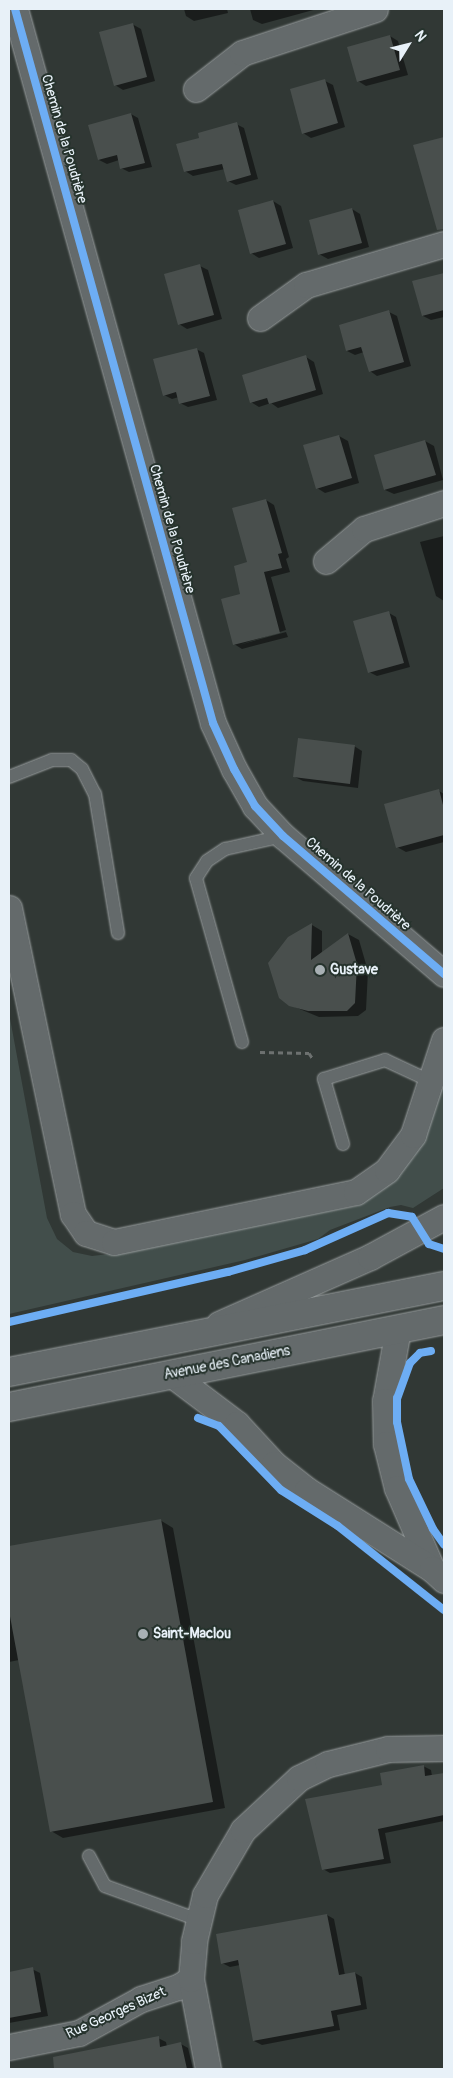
<!DOCTYPE html>
<meta charset="utf-8">
<style>
body{margin:0}
#map{position:relative;width:453px;height:2078px;overflow:hidden;background:#313835;font-family:Pangolin,sans-serif}
div>[style]{position:absolute}
.green>*{inset:0;background:#424e4b}
.shadow>*{inset:0;background:#0007}
.building>*{inset:0;background:#494f4d}
.path>*{height:3px;margin-top:-1.5px;transform-origin:0;background:repeating-linear-gradient(90deg,#6d7170 0 5px,transparent 0 9px)}
.roads{filter:drop-shadow(0 0 1px #989d9e) drop-shadow(0 0 1px #989d9e)}
.lane>*{height:12px;margin:-6px;padding:0 6px;transform-origin:6px;border-radius:6px;background:#646a6b}
.street>*{height:25px;margin:-12.5px;padding:0 12.5px;transform-origin:12.5px;border-radius:12.5px;background:#646a6b}
.secondary>*{height:28px;margin:-14px;padding:0 14px;transform-origin:14px;border-radius:14px;background:#646a6b}
.cycleway>*{height:8px;margin:-4px;padding:0 4px;transform-origin:4px;border-radius:4px;background:#6dadf4}
.dots>*{width:14px;height:14px;translate:-50% -50%;box-sizing:border-box;border:2px solid #26332d;border-radius:50%}
span{translate:-50% -50%;white-space:nowrap;text-align:center;line-height:1.15;-webkit-text-stroke:4px #26332d;paint-order:stroke}
.street-label{font-size:14px;color:#e8f1f8}
.poi-label{font-size:14px;color:#e8f1f8;font-weight:700}
.left{translate:0 -50%;text-align:left}
.frame{position:absolute;inset:0;border:10px solid #e8f1f8;pointer-events:none}
.north{position:absolute;left:383px;top:20px;width:50px;height:50px;-webkit-text-stroke:4px #26332d;paint-order:stroke;rotate:54deg;font-size:14px;font-weight:700;line-height:20px;text-align:center;color:#e8f1f8}
.north::after{content:'';display:block;margin:auto;width:18px;height:22px;background:#e8f1f8;clip-path:polygon(50% 0,100% 100%,50% 72%,0 100%)}
</style>
<div id="map">
<div class="green">
<i style="clip-path:polygon(9px 1013px,47px 1218px,57px 1239px,73px 1252px,92px 1256px,118px 1253px,360px 1205px,386px 1187px,414px 1157px,430px 1124px,444px 1080px,444px 1188px,413px 1208px,401px 1205px,390px 1207px,330px 1230px,318px 1239px,245px 1260px,9px 1314px)"></i>
</div>
<div class="shadow">
<i style="clip-path:polygon(184px 9px,227px 9px,228px 13px,194px 21px,186px 16px)"></i>
<i style="clip-path:polygon(250px 9px,317px 9px,262px 24px,253px 20px)"></i>
<i style="clip-path:polygon(132px 24px,141px 29px,155px 81px,123px 90px,115px 85px)"></i>
<i style="clip-path:polygon(390px 36px,398px 41px,408px 75px,366px 86px,358px 81px)"></i>
<i style="clip-path:polygon(325px 81px,333px 85px,345px 127px,311px 138px,303px 133px)"></i>
<i style="clip-path:polygon(131px 114px,138px 118px,152px 167px,129px 172px,121px 168px,119px 160px,107px 164px,99px 160px)"></i>
<i style="clip-path:polygon(236px 124px,244px 128px,258px 179px,236px 185px,228px 181px,225px 169px,193px 176px,185px 171px,200px 139px)"></i>
<i style="clip-path:polygon(444px 138px,444px 209px,439px 210px,415px 146px)"></i>
<i style="clip-path:polygon(273px 201px,281px 206px,293px 248px,259px 258px,251px 253px)"></i>
<i style="clip-path:polygon(352px 209px,360px 214px,369px 247px,328px 259px,319px 254px)"></i>
<i style="clip-path:polygon(200px 266px,208px 270px,222px 319px,187px 329px,179px 324px)"></i>
<i style="clip-path:polygon(444px 274px,444px 317px,431px 320px,423px 316px,414px 282px)"></i>
<i style="clip-path:polygon(389px 312px,397px 316px,411px 366px,377px 376px,370px 371px,364px 352px,355px 355px,347px 351px)"></i>
<i style="clip-path:polygon(196px 349px,204px 353px,217px 400px,188px 407px,180px 403px,179px 397px,172px 399px,164px 395px)"></i>
<i style="clip-path:polygon(306px 357px,314px 362px,323px 394px,278px 408px,271px 403px,259px 407px,251px 402px)"></i>
<i style="clip-path:polygon(339px 436px,348px 441px,359px 483px,325px 493px,317px 488px)"></i>
<i style="clip-path:polygon(425px 441px,434px 446px,443px 480px,394px 494px,385px 490px,376px 456px)"></i>
<i style="clip-path:polygon(266px 500px,274px 505px,289px 557px,286px 559px,290px 572px,271px 577px,286px 630px,239px 645px,286px 632px,288px 637px,242px 649px,234px 644px,242px 594px)"></i>
<i style="clip-path:polygon(444px 536px,444px 601px,436px 596px,420px 542px)"></i>
<i style="clip-path:polygon(389px 613px,396px 617px,410px 667px,377px 676px,369px 672px)"></i>
<i style="clip-path:polygon(354px 746px,362px 751px,358px 788px,303px 781px,295px 777px)"></i>
<i style="clip-path:polygon(439px 791px,444px 794px,444px 842px,406px 852px,397px 847px)"></i>
<i style="clip-path:polygon(312px 925px,322px 931px,322px 954px,348px 934px,359px 940px,368px 971px,366px 1010px,358px 1016px,319px 1017px,290px 1005px)"></i>
<i style="clip-path:polygon(160px 1520px,173px 1528px,225px 1808px,63px 1838px,51px 1831px,19px 1660px,9px 1662px,9px 1548px)"></i>
<i style="clip-path:polygon(423px 1766px,431px 1770px,432px 1776px,444px 1774px,444px 1821px,385px 1833px,391px 1863px,330px 1873px,323px 1869px,383px 1786px)"></i>
<i style="clip-path:polygon(327px 1915px,334px 1919px,345px 1975px,355px 1973px,362px 1977px,367px 2009px,337px 2015px,340px 2030px,262px 2045px,254px 2041px,240px 1965px,230px 1967px,222px 1963px)"></i>
<i style="clip-path:polygon(32px 1969px,40px 1973px,48px 2016px,9px 2023px,9px 1973px)"></i>
<i style="clip-path:polygon(158px 2038px,166px 2042px,167px 2047px,181px 2044px,188px 2048px,193px 2069px,65px 2069px,63px 2057px)"></i>
</div>
<div class="building">
<i style="clip-path:polygon(133px 23px,147px 77px,114px 86px,99px 32px)"></i>
<i style="clip-path:polygon(390px 35px,400px 70px,357px 82px,347px 47px)"></i>
<i style="clip-path:polygon(325px 79px,338px 123px,302px 134px,290px 89px)"></i>
<i style="clip-path:polygon(131px 113px,145px 163px,120px 169px,117px 155px,98px 160px,88px 125px)"></i>
<i style="clip-path:polygon(237px 122px,251px 175px,227px 182px,222px 164px,184px 172px,176px 144px,199px 138px,198px 133px)"></i>
<i style="clip-path:polygon(444px 137px,444px 229px,437px 230px,413px 145px)"></i>
<i style="clip-path:polygon(273px 200px,286px 244px,250px 254px,238px 210px)"></i>
<i style="clip-path:polygon(352px 208px,362px 243px,318px 255px,309px 220px)"></i>
<i style="clip-path:polygon(200px 264px,214px 315px,178px 325px,164px 274px)"></i>
<i style="clip-path:polygon(444px 273px,444px 310px,422px 316px,412px 281px)"></i>
<i style="clip-path:polygon(389px 310px,404px 362px,369px 372px,361px 347px,346px 351px,339px 325px)"></i>
<i style="clip-path:polygon(197px 348px,210px 396px,179px 404px,176px 392px,163px 396px,153px 359px)"></i>
<i style="clip-path:polygon(306px 355px,316px 390px,269px 404px,267px 398px,250px 403px,242px 375px)"></i>
<i style="clip-path:polygon(339px 435px,352px 478px,316px 489px,303px 445px)"></i>
<i style="clip-path:polygon(425px 440px,436px 475px,384px 490px,374px 455px)"></i>
<i style="clip-path:polygon(266px 499px,282px 553px,278px 554px,282px 568px,264px 572px,280px 633px,233px 645px,221px 599px,240px 594px,234px 566px,247px 562px,232px 508px)"></i>
<i style="clip-path:polygon(389px 611px,404px 663px,368px 673px,353px 621px)"></i>
<i style="clip-path:polygon(298px 738px,355px 745px,350px 784px,293px 777px)"></i>
<i style="clip-path:polygon(439px 789px,444px 809px,444px 835px,396px 848px,384px 804px)"></i>
<i style="clip-path:polygon(312px 923px,311px 960px,348px 933px,357px 964px,355px 1003px,347px 1011px,308px 1011px,289px 1006px,279px 998px,268px 963px,288px 937px)"></i>
<i style="clip-path:polygon(161px 1519px,213px 1802px,50px 1832px,9px 1611px,9px 1546px)"></i>
<i style="clip-path:polygon(424px 1765px,425px 1776px,444px 1773px,444px 1815px,378px 1829px,384px 1859px,322px 1870px,305px 1799px,382px 1785px,380px 1773px)"></i>
<i style="clip-path:polygon(327px 1914px,339px 1975px,355px 1972px,361px 2005px,331px 2011px,334px 2026px,253px 2041px,238px 1960px,221px 1964px,216px 1934px)"></i>
<i style="clip-path:polygon(33px 1967px,41px 2012px,9px 2018px,9px 1972px)"></i>
<i style="clip-path:polygon(159px 2036px,160px 2047px,181px 2042px,187px 2069px,54px 2069px,53px 2057px)"></i>
</div>
<div class="path">
<i style="left:260px;top:1052px;width:49px;rotate:1.2deg"></i>
<i style="left:309px;top:1053px;width:7px;rotate:56deg"></i>
</div>
<div class="roads">
<div class="lane">
<i style="left:9px;top:777px;width:46px;rotate:-21.6deg"></i>
<i style="left:52px;top:760px;width:19px"></i>
<i style="left:71px;top:760px;width:14px;rotate:39deg"></i>
<i style="left:82px;top:769px;width:28px;rotate:63deg"></i>
<i style="left:95px;top:794px;width:141px;rotate:80.6deg"></i>
<i style="left:242px;top:1042px;width:170px;rotate:-105.7deg"></i>
<i style="left:196px;top:878px;width:20px;rotate:-57deg"></i>
<i style="left:207px;top:861px;width:22px;rotate:-34deg"></i>
<i style="left:225px;top:849px;width:59px;rotate:-12.6deg"></i>
<i style="left:343px;top:1144px;width:68px;rotate:-106.3deg"></i>
<i style="left:324px;top:1079px;width:64px;rotate:-17.3deg"></i>
<i style="left:385px;top:1060px;width:50px;rotate:25deg"></i>
<i style="left:89px;top:1856px;width:34px;rotate:62deg"></i>
<i style="left:105px;top:1886px;width:100px;rotate:19.9deg"></i>
</div>
<div class="street">
<i style="left:15px;top:9px;width:741px;rotate:74.5deg"></i>
<i style="left:213px;top:723px;width:51px;rotate:65.5deg"></i>
<i style="left:234px;top:769px;width:43px;rotate:60.4deg"></i>
<i style="left:255px;top:806px;width:41px;rotate:47deg"></i>
<i style="left:283px;top:836px;width:212px;rotate:40.6deg"></i>
<i style="left:196px;top:89px;width:58px;rotate:-38deg"></i>
<i style="left:242px;top:53px;width:140px;rotate:-18.3deg"></i>
<i style="left:260px;top:318px;width:57px;rotate:-35.7deg"></i>
<i style="left:306px;top:285px;width:144px;rotate:-16.5deg"></i>
<i style="left:326px;top:561px;width:50px;rotate:-40.1deg"></i>
<i style="left:364px;top:529px;width:84px;rotate:-18deg"></i>
<i style="left:9px;top:908px;width:313px;rotate:78.2deg"></i>
<i style="left:73px;top:1214px;width:23px;rotate:56deg"></i>
<i style="left:86px;top:1233px;width:29px;rotate:18deg"></i>
<i style="left:114px;top:1242px;width:247px;rotate:-11.7deg"></i>
<i style="left:356px;top:1192px;width:38px;rotate:-35deg"></i>
<i style="left:387px;top:1170px;width:44px;rotate:-53.4deg"></i>
<i style="left:413px;top:1135px;width:100px;rotate:-71.9deg"></i>
<i style="left:219px;top:1324px;width:165px;rotate:-23.9deg"></i>
<i style="left:370px;top:1257px;width:84px;rotate:-28.4deg"></i>
<i style="left:398px;top:1329px;width:73px;rotate:100.2deg"></i>
<i style="left:385px;top:1401px;width:43px;rotate:88.7deg"></i>
<i style="left:386px;top:1444px;width:45px;rotate:76deg"></i>
<i style="left:397px;top:1488px;width:88px;rotate:66.6deg"></i>
<i style="left:171px;top:1374px;width:83px;rotate:37.1deg"></i>
<i style="left:237px;top:1424px;width:54px;rotate:47.2deg"></i>
<i style="left:274px;top:1464px;width:42px;rotate:38.2deg"></i>
<i style="left:307px;top:1490px;width:148px;rotate:32.3deg"></i>
<i style="left:432px;top:1569px;width:16px;rotate:43deg"></i>
<i style="left:9px;top:2047px;width:71px;rotate:-11.3deg"></i>
<i style="left:79px;top:2033px;width:71px;rotate:-28.7deg"></i>
<i style="left:141px;top:1999px;width:39px;rotate:-18deg"></i>
<i style="left:178px;top:1987px;width:15px;rotate:-32deg"></i>
<i style="left:208px;top:2069px;width:92px;rotate:-100.7deg"></i>
<i style="left:191px;top:1979px;width:38px;rotate:-85deg"></i>
<i style="left:194px;top:1941px;width:47px;rotate:-76.6deg"></i>
<i style="left:205px;top:1895px;width:75px;rotate:-59.7deg"></i>
<i style="left:243px;top:1830px;width:76px;rotate:-42.9deg"></i>
<i style="left:299px;top:1778px;width:32px;rotate:-26deg"></i>
<i style="left:328px;top:1764px;width:62px;rotate:-14deg"></i>
<i style="left:388px;top:1749px;width:56px;rotate:-1deg"></i>
</div>
<div class="secondary">
<i style="left:9px;top:1372px;width:443px;rotate:-11.2deg"></i>
<i style="left:9px;top:1407px;width:444px;rotate:-11.3deg"></i>
</div>
</div>
<div class="cycleway">
<i style="left:15px;top:9px;width:741px;rotate:74.5deg"></i>
<i style="left:213px;top:723px;width:51px;rotate:65.5deg"></i>
<i style="left:234px;top:769px;width:43px;rotate:60.4deg"></i>
<i style="left:255px;top:806px;width:41px;rotate:47deg"></i>
<i style="left:283px;top:836px;width:212px;rotate:40.6deg"></i>
<i style="left:9px;top:1322px;width:225px;rotate:-12.9deg"></i>
<i style="left:228px;top:1272px;width:80px;rotate:-15.9deg"></i>
<i style="left:305px;top:1250px;width:91px;rotate:-24deg"></i>
<i style="left:388px;top:1213px;width:24px;rotate:9deg"></i>
<i style="left:412px;top:1217px;width:32px;rotate:58deg"></i>
<i style="left:429px;top:1244px;width:16px;rotate:18deg"></i>
<i style="left:431px;top:1351px;width:11px;rotate:170deg"></i>
<i style="left:420px;top:1353px;width:14px;rotate:135deg"></i>
<i style="left:410px;top:1363px;width:37px;rotate:110deg"></i>
<i style="left:397px;top:1398px;width:24px;rotate:90deg"></i>
<i style="left:397px;top:1422px;width:58px;rotate:78.1deg"></i>
<i style="left:409px;top:1479px;width:55px;rotate:64.4deg"></i>
<i style="left:433px;top:1529px;width:19px;rotate:55deg"></i>
<i style="left:198px;top:1418px;width:22px;rotate:21deg"></i>
<i style="left:219px;top:1426px;width:89px;rotate:45.9deg"></i>
<i style="left:281px;top:1490px;width:67px;rotate:32.3deg"></i>
<i style="left:338px;top:1526px;width:135px;rotate:38.4deg"></i>
</div>
<div class="dots">
<i style="left:320px;top:970px;background:#a8b0b4"></i>
<i style="left:143px;top:1634px;background:#a8b0b4"></i>
</div>
<div class="street-label">
<span style="left:64px;top:139px;rotate:74deg">Chemin de la Poudrière</span>
<span style="left:172px;top:529px;rotate:74deg">Chemin de la Poudrière</span>
<span style="left:358px;top:884px;rotate:41deg">Chemin de la Poudrière</span>
<span style="left:227px;top:1363px;rotate:-11deg">Avenue des Canadiens</span>
<span style="left:116px;top:2013px;rotate:-24deg">Rue Georges Bizet</span>
</div>
<div class="poi-label">
<span class="left" style="left:330px;top:970px">Gustave</span>
<span class="left" style="left:153px;top:1634px">Saint-Maclou</span>
</div>
<div class="frame"></div>
<div class="north">N</div>
</div>
